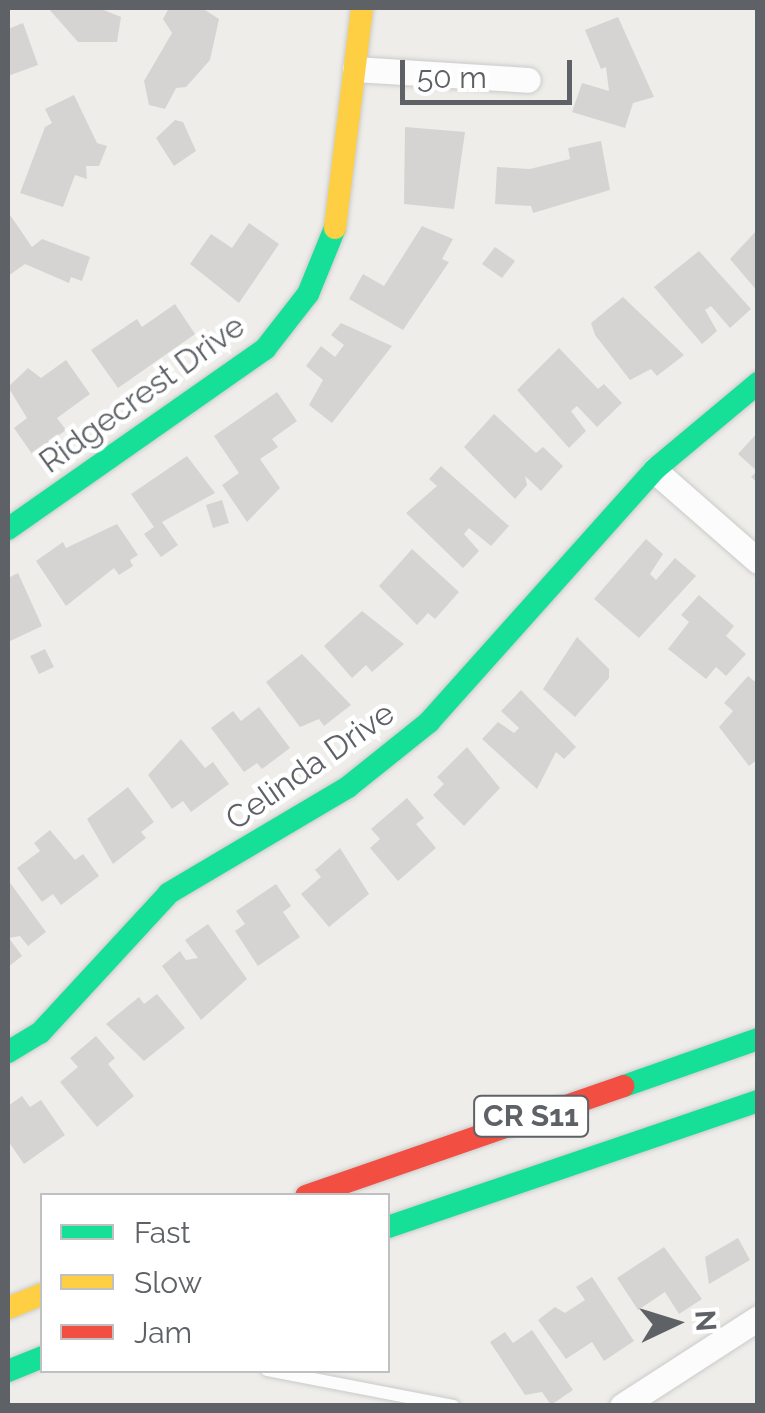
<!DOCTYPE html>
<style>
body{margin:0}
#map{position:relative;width:765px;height:1413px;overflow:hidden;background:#eeede9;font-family:Raleway,sans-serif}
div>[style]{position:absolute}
.building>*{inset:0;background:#d5d4d2}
.roads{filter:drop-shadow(0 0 2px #cacbcb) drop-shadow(0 0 2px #cacbcb)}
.lane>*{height:12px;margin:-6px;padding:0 6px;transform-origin:6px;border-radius:6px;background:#fcfcfc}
.street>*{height:25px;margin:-12.5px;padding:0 12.5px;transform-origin:12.5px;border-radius:12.5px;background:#fcfcfc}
.fast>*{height:22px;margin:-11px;padding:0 11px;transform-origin:11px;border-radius:11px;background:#16e098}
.slow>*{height:22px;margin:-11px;padding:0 11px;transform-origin:11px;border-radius:11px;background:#ffcf43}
.jam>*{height:22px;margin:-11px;padding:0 11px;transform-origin:11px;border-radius:11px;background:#f24e42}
span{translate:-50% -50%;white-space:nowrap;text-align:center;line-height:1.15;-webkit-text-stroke:9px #fff;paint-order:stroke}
.shield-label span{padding:2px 8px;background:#fff;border:2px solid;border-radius:8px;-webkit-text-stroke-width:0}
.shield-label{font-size:30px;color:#5e6267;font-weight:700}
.street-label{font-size:32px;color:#5e6267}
.frame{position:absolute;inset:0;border:10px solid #5e6267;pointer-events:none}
.legend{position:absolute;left:40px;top:1193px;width:350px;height:180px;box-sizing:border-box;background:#fff;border:2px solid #bfc0c2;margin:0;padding:12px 18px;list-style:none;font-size:30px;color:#5e6267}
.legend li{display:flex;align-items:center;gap:20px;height:50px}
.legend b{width:50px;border:2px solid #bfc0c2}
.north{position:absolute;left:625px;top:1273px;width:100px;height:100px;-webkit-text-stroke:8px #fff;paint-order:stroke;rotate:86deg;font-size:28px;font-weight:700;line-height:40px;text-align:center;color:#5e6267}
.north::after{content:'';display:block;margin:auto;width:35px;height:45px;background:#5e6267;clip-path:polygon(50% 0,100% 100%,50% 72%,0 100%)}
.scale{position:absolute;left:400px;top:60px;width:172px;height:45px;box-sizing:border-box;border:5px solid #5e6267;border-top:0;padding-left:12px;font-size:30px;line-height:35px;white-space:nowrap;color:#5e6267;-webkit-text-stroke:8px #fff;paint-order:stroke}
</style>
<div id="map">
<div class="building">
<i style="clip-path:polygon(48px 8px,99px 8px,121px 17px,117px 42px,78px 42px)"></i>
<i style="clip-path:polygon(169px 8px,202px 8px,219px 19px,210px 60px,186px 87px,176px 88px,165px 109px,149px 105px,144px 81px,172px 33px,163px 19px)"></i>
<i style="clip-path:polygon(618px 17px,654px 97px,633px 103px,625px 128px,572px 112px,582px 83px,609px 91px,606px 67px,601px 69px,585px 30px)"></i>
<i style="clip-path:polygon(23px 23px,38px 65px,8px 76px,8px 29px)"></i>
<i style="clip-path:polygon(74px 95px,97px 143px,107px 146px,99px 166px,86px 166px,87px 179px,75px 175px,63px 207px,20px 193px,45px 127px,52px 123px,45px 109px)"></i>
<i style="clip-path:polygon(175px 120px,183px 122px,196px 151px,174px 166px,156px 138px)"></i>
<i style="clip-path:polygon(405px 127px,465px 132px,454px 209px,404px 204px)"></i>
<i style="clip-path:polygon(601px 141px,610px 190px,533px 213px,531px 206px,495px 204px,497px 167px,530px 169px,570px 159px,568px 148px)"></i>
<i style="clip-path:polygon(8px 212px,32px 247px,42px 239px,90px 257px,82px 281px,71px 277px,69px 283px,25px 264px,8px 276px)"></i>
<i style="clip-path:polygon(249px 223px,279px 244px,239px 303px,190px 264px,211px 234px,232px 248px)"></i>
<i style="clip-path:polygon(422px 226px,453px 239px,442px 259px,449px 262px,403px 330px,349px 299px,363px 274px,384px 286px)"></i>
<i style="clip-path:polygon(758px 229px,758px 292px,730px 259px)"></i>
<i style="clip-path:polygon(495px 247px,515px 261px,502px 278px,482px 264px)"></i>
<i style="clip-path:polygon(699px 251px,751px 309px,730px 328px,711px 306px,705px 310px,717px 331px,702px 344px,654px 287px)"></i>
<i style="clip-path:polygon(623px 297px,684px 355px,657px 376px,651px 369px,630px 380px,595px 335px,591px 323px)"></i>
<i style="clip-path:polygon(175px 304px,195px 334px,118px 388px,91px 350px,137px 319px,142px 327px)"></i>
<i style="clip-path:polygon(341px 323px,392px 346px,332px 423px,309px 405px,323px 380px,306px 366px,321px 346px,335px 357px,344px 345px,331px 335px)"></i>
<i style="clip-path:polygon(559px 348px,598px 389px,604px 384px,622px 403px,597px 427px,577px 406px,571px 411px,586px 431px,569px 448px,517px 390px)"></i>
<i style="clip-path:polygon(66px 360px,90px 394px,57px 418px,66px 430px,32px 454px,14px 428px,27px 418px,8px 387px,28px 368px,41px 378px)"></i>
<i style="clip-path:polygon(277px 392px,297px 421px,272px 439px,278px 447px,260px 459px,280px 488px,247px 522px,222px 485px,239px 473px,214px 436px)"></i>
<i style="clip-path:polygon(494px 414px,536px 453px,543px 447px,563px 466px,541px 491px,525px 476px,527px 485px,515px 499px,464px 447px)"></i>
<i style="clip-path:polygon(758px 432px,758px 483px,751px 477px,757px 471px,738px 454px)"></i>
<i style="clip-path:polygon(187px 456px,215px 493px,162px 522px,178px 545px,161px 557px,144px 534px,154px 527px,131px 494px)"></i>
<i style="clip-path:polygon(441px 466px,509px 526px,491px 546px,469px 528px,464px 534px,479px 551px,463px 568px,406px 513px,437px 486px,429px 479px)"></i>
<i style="clip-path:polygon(222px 500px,229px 523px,213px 528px,206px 505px)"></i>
<i style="clip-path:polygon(117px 524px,138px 555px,130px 560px,133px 566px,119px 575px,114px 568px,66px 606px,36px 561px,63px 542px,66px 548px)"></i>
<i style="clip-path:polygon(646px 539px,663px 554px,650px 574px,656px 580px,675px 558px,696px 576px,639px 638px,594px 599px)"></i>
<i style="clip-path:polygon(412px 549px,459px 592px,435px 619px,428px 613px,417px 625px,379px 586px)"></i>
<i style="clip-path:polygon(18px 573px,42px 626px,8px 642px,8px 578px)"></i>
<i style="clip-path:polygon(699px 595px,734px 626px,726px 636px,746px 654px,726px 676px,716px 667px,706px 679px,668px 649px,689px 622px,681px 615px)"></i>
<i style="clip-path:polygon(362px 611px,404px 644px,372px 672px,366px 665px,352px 678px,324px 646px)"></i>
<i style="clip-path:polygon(577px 637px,609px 669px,609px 678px,575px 717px,543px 689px)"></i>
<i style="clip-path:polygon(45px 649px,54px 667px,39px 674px,30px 656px)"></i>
<i style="clip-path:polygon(302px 654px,351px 705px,324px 726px,319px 719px,300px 727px,266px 682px)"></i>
<i style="clip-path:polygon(748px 676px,758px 684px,758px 759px,749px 766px,719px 727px,733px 711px,724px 703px)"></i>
<i style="clip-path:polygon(521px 690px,576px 747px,564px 759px,556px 752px,537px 789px,482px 739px,498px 722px,514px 733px,519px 728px,501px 711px)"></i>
<i style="clip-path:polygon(259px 707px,290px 748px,262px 769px,257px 763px,244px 772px,211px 728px,233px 711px,241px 721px)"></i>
<i style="clip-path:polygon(181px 739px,205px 768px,213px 762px,229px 784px,191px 812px,183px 801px,172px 809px,148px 775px)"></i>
<i style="clip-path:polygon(467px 747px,500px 788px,464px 826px,433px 795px,444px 784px,437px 777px)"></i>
<i style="clip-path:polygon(128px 787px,154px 822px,141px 832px,146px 838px,113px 864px,87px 819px)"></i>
<i style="clip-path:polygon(407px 798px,424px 818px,416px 824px,436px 848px,398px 881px,370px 848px,380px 839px,371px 829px)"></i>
<i style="clip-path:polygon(50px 830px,75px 860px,83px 854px,99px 876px,61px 905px,53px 894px,42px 902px,17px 868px,40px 851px,34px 843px)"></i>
<i style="clip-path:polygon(340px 848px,369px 894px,329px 927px,301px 894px,321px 877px,315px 870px)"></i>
<i style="clip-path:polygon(8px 880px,46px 932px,28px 946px,20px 936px,9px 938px,22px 956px,8px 967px)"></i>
<i style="clip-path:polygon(276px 884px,291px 906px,283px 912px,300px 937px,258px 966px,235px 931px,245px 924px,236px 911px)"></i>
<i style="clip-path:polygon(208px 924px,247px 979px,201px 1020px,162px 966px,180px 951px,186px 960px,198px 958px,185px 940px)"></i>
<i style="clip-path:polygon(157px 994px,185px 1028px,144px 1061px,106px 1024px,139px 997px,144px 1004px)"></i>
<i style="clip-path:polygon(96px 1036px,115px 1058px,108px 1064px,134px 1096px,97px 1127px,60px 1082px,78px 1067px,70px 1058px)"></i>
<i style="clip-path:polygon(22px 1096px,30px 1107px,41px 1100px,65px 1135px,24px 1164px,8px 1141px,8px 1106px)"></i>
<i style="clip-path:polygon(738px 1238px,750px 1260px,709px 1284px,705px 1257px)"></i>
<i style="clip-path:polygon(664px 1247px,702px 1299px,679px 1314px,665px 1292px,638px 1310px,617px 1278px)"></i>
<i style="clip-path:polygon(592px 1277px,634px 1341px,604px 1361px,592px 1342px,566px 1359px,538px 1320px,555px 1307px,565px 1313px,585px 1300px,576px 1287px)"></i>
<i style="clip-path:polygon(532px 1330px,573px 1390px,551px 1405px,542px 1392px,525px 1395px,490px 1342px,505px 1332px,513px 1343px)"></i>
</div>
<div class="roads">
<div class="lane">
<i style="left:267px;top:1370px;width:190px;rotate:10.9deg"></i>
</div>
<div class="street">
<i style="left:355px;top:69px;width:173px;rotate:3.6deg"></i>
<i style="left:654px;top:470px;width:138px;rotate:41.2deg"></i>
<i style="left:622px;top:1406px;width:162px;rotate:-32.9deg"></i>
</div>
<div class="fast">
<i style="left:8px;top:529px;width:314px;rotate:-35deg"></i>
<i style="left:265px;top:349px;width:70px;rotate:-52deg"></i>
<i style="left:308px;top:294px;width:71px;rotate:-67.8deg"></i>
<i style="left:8px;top:1052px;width:37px;rotate:-31deg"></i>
<i style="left:40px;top:1033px;width:190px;rotate:-47.3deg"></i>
<i style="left:169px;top:893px;width:208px;rotate:-30.6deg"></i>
<i style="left:348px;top:787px;width:104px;rotate:-38.7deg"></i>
<i style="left:429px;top:722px;width:338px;rotate:-48.2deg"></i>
<i style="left:654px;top:470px;width:136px;rotate:-39.9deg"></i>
<i style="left:624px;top:1086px;width:142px;rotate:-19.3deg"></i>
<i style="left:388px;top:1227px;width:391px;rotate:-18.8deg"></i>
<i style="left:8px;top:1371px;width:37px;rotate:-22deg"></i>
</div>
<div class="slow">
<i style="left:335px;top:228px;width:222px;rotate:-83deg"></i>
<i style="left:8px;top:1308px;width:37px;rotate:-22deg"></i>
</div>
<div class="jam">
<i style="left:306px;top:1196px;width:336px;rotate:-19.1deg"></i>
</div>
</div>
<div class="shield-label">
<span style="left:531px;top:1116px">CR S11</span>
</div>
<div class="street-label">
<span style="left:142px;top:394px;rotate:-36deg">Ridgecrest Drive</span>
<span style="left:310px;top:766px;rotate:-35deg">Celinda Drive</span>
</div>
<div class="frame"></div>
<ul class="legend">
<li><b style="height:12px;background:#16e098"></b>Fast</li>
<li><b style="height:12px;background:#ffcf43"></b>Slow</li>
<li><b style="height:12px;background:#f24e42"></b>Jam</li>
</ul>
<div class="north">N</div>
<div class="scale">50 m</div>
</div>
